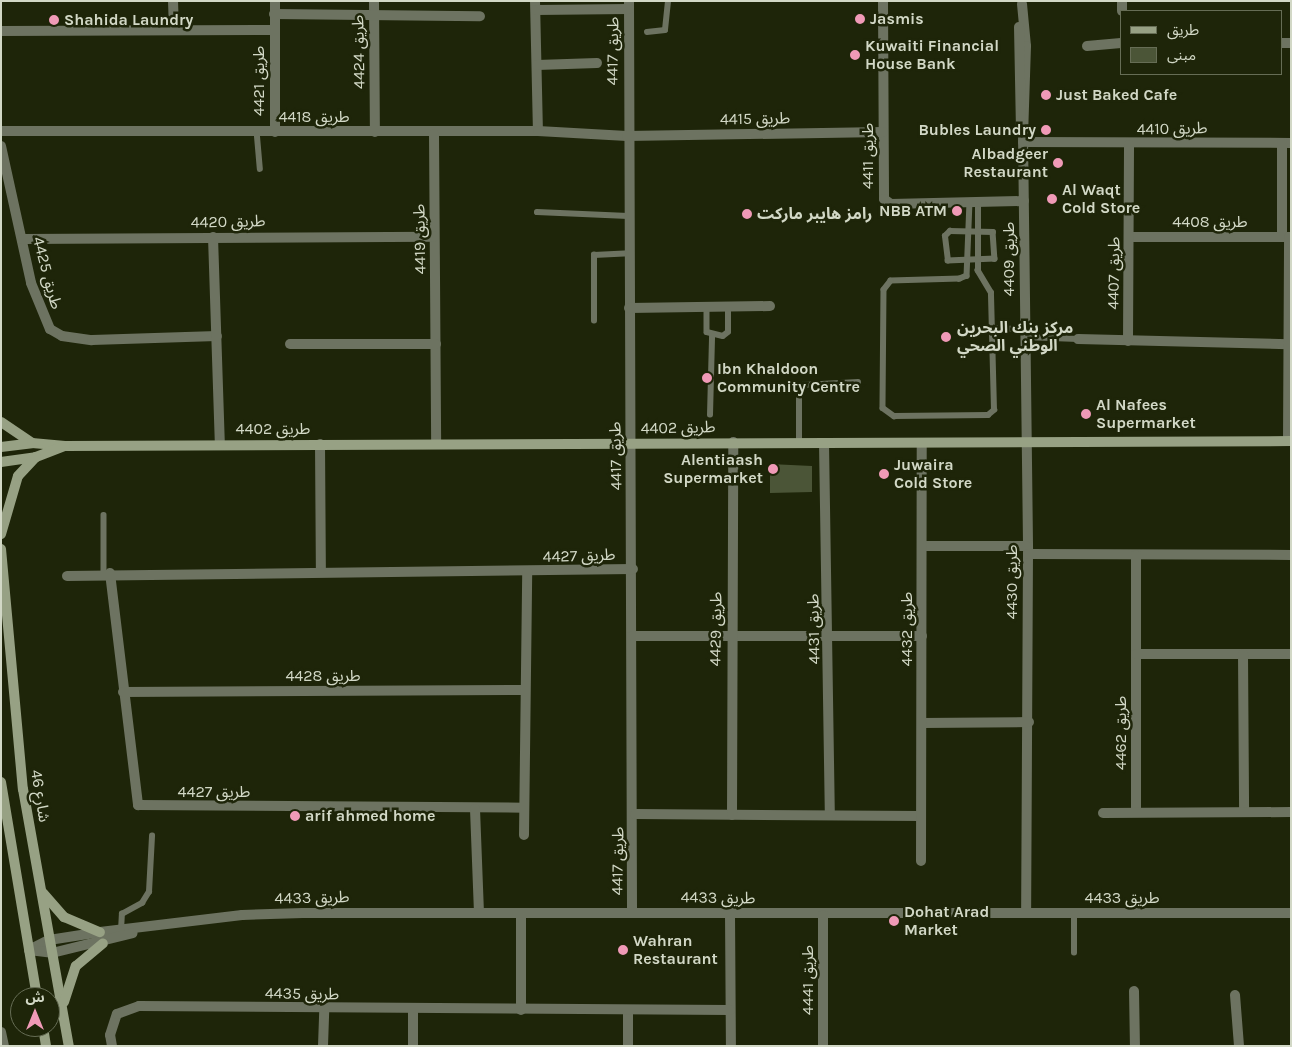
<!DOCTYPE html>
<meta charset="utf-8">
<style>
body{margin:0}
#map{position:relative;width:1292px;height:1047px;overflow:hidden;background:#1e2509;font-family:Karla,"Noto Sans Arabic",sans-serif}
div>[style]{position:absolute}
.building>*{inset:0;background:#4b5537}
.lane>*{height:5.5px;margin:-2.75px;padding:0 2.75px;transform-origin:2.75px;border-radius:2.75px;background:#6d7361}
.street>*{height:10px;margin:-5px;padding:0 5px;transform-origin:5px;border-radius:5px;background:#6d7361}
.secondary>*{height:10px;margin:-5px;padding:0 5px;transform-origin:5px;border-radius:5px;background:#97a184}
.dots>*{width:14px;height:14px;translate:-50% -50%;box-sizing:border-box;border:2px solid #1e2509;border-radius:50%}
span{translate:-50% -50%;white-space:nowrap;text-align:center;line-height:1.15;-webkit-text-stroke:5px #1e2509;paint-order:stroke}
.poi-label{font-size:16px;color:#d2d8c6;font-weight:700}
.left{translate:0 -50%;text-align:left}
.right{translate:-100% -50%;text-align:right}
.street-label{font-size:16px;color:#d2d8c6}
.frame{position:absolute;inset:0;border:2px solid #d2d8c6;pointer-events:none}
.legend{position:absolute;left:1120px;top:10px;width:162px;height:65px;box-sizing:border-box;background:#1e2509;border:1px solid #666d55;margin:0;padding:6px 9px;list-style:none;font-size:15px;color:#d2d8c6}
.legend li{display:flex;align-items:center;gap:10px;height:25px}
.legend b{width:25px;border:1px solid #666d55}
.north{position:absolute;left:10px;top:987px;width:50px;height:50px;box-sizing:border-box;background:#1e2509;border:1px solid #666d55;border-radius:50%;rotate:0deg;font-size:14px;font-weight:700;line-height:20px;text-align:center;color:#d2d8c6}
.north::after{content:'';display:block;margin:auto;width:18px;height:22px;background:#f09ab7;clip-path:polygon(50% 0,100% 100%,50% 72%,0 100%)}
</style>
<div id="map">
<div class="building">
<i style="clip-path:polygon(770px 464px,812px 466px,812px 492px,770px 493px)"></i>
</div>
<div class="lane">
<i style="left:647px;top:32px;width:18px;rotate:-6deg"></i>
<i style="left:665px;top:30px;width:29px;rotate:-84deg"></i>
<i style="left:257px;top:131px;width:38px;rotate:85deg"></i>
<i style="left:970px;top:202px;width:74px;rotate:92.3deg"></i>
<i style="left:967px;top:276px;width:8px;rotate:157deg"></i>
<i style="left:960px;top:279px;width:69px;rotate:178.3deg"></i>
<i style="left:891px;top:281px;width:11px;rotate:128deg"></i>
<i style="left:884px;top:290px;width:118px;rotate:90.5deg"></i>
<i style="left:883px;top:408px;width:14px;rotate:36deg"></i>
<i style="left:894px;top:416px;width:94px;rotate:-0.6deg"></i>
<i style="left:988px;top:415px;width:8px;rotate:-40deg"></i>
<i style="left:994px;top:410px;width:117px;rotate:-91.5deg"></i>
<i style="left:991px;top:293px;width:26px;rotate:-121deg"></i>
<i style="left:978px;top:271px;width:69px;rotate:-90deg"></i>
<i style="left:537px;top:212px;width:91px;rotate:2.5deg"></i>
<i style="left:950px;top:231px;width:43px;rotate:1.3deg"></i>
<i style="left:993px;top:232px;width:27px;rotate:86deg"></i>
<i style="left:995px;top:259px;width:47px;rotate:177.6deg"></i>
<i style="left:948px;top:261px;width:25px;rotate:-97deg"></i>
<i style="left:945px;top:236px;width:7px;rotate:-45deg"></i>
<i style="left:707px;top:308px;width:24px;rotate:90deg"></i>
<i style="left:707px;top:332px;width:16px;rotate:14deg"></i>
<i style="left:723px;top:336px;width:6px;rotate:-39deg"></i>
<i style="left:728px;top:332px;width:24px;rotate:-90deg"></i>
<i style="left:594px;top:321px;width:66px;rotate:-90deg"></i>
<i style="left:594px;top:255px;width:35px;rotate:-3deg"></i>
<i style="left:991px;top:328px;width:33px;rotate:2deg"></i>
<i style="left:1025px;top:337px;width:53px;rotate:2.2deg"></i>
<i style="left:710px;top:415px;width:79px;rotate:-88.5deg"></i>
<i style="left:799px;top:443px;width:53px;rotate:-90deg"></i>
<i style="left:799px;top:390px;width:6px;rotate:-51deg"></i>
<i style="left:803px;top:385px;width:55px;rotate:-3.1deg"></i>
<i style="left:104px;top:515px;width:58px;rotate:90deg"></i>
<i style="left:121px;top:931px;width:17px;rotate:-87deg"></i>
<i style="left:122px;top:914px;width:23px;rotate:-29deg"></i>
<i style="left:142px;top:903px;width:13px;rotate:-58deg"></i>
<i style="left:149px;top:892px;width:56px;rotate:-86.9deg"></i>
<i style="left:1074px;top:953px;width:40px;rotate:-90deg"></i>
</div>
<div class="street">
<i style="left:173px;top:1px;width:27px;rotate:88deg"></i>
<i style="left:374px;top:1px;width:131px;rotate:89.6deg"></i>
<i style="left:535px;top:1px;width:130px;rotate:88.7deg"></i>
<i style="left:629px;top:1px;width:910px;rotate:89.81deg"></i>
<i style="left:883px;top:1px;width:198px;rotate:89.7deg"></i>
<i style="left:884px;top:199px;width:9px;rotate:36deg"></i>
<i style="left:891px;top:204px;width:133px;rotate:-1.3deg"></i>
<i style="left:1022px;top:4px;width:42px;rotate:84.6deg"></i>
<i style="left:1026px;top:46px;width:89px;rotate:91.9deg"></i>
<i style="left:1023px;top:135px;width:419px;rotate:89.3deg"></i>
<i style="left:1028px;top:554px;width:358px;rotate:90.3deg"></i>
<i style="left:536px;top:10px;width:93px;rotate:-0.6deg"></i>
<i style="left:1122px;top:11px;width:10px;rotate:-90deg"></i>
<i style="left:274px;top:14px;width:206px;rotate:0.6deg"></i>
<i style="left:1019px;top:27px;width:105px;rotate:88.9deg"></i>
<i style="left:1px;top:31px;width:273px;rotate:-0.2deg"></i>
<i style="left:1281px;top:43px;width:10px"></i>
<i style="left:1087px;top:46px;width:34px;rotate:-5deg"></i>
<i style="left:537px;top:65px;width:60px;rotate:-1.9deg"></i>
<i style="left:1px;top:131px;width:537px"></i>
<i style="left:538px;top:131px;width:89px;rotate:3.2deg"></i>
<i style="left:627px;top:136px;width:256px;rotate:-0.9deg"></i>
<i style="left:275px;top:132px;width:131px;rotate:-90deg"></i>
<i style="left:434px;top:134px;width:309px;rotate:89.6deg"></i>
<i style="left:1023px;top:142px;width:268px;rotate:0.2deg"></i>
<i style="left:1282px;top:143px;width:94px;rotate:90deg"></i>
<i style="left:1px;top:146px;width:140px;rotate:77.6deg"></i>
<i style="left:31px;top:283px;width:50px;rotate:67.6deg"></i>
<i style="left:50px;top:329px;width:14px;rotate:30deg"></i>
<i style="left:62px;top:336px;width:30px;rotate:8deg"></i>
<i style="left:92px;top:340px;width:125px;rotate:-1.8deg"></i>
<i style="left:213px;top:237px;width:207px;rotate:88.1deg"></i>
<i style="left:1130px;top:237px;width:161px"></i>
<i style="left:22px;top:239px;width:412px;rotate:-0.3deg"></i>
<i style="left:629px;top:308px;width:141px;rotate:-0.8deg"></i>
<i style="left:1078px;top:339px;width:211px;rotate:1.4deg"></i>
<i style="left:1128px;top:341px;width:196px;rotate:-89.7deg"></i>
<i style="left:290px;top:344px;width:146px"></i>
<i style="left:1288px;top:441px;width:204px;rotate:-89.7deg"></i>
<i style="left:824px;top:443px;width:370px;rotate:89.1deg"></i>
<i style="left:320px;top:444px;width:128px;rotate:89.6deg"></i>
<i style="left:922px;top:546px;width:105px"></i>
<i style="left:1028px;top:554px;width:263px;rotate:0.2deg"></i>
<i style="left:1136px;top:555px;width:257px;rotate:90deg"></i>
<i style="left:110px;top:573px;width:234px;rotate:83.1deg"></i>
<i style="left:138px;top:805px;width:386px;rotate:0.4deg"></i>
<i style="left:67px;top:576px;width:566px;rotate:-0.71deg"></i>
<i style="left:632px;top:636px;width:290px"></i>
<i style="left:1136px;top:654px;width:155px"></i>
<i style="left:1243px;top:654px;width:158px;rotate:89.6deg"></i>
<i style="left:123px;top:692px;width:400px;rotate:-0.3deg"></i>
<i style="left:922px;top:723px;width:107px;rotate:-0.5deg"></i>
<i style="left:475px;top:809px;width:103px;rotate:87.8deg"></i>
<i style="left:1103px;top:813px;width:188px;rotate:-0.3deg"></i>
<i style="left:635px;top:814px;width:286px;rotate:0.4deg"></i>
<i style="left:732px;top:815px;width:373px;rotate:-89.8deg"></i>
<i style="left:524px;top:835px;width:263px;rotate:-89.3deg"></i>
<i style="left:921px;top:861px;width:418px;rotate:-89.9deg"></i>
<i style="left:521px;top:913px;width:97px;rotate:90deg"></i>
<i style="left:730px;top:914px;width:132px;rotate:89.6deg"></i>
<i style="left:29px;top:950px;width:22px;rotate:-27deg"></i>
<i style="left:49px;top:940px;width:52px;rotate:-8.9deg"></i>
<i style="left:100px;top:932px;width:143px;rotate:-6.8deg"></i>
<i style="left:242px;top:915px;width:61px;rotate:-1.9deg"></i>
<i style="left:303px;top:913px;width:988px"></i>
<i style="left:29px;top:950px;width:23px;rotate:7deg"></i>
<i style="left:52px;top:953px;width:83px;rotate:-13.9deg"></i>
<i style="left:1134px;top:991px;width:55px;rotate:89deg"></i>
<i style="left:1235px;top:995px;width:51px;rotate:85.5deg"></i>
<i style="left:413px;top:1010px;width:36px;rotate:90deg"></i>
<i style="left:628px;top:1010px;width:36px;rotate:90deg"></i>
<i style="left:1px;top:1032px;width:14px;rotate:78deg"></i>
<i style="left:112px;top:1046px;width:11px;rotate:-100deg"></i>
<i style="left:110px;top:1035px;width:22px;rotate:-72deg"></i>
<i style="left:117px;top:1014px;width:23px;rotate:-20deg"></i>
<i style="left:139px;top:1006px;width:591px;rotate:0.39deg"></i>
<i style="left:323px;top:1046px;width:37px;rotate:-88deg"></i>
<i style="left:823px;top:1046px;width:131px;rotate:-90deg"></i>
</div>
<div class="secondary">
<i style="left:1px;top:422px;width:37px;rotate:34deg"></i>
<i style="left:1px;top:447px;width:31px;rotate:-7deg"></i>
<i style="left:32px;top:443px;width:33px;rotate:5deg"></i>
<i style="left:65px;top:446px;width:1226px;rotate:-0.23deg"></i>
<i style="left:1px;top:462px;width:35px;rotate:-8deg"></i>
<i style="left:36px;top:457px;width:31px;rotate:-21deg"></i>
<i style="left:1px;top:534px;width:60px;rotate:-73.7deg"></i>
<i style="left:18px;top:476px;width:26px;rotate:-47deg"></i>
<i style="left:1px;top:549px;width:241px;rotate:84.8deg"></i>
<i style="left:23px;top:789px;width:261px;rotate:79.9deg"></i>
<i style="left:1px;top:782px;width:218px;rotate:80.5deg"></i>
<i style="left:43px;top:893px;width:32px;rotate:49deg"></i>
<i style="left:64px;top:917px;width:39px;rotate:23deg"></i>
<i style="left:64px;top:1002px;width:38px;rotate:-72deg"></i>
<i style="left:76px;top:966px;width:35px;rotate:-40deg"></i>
<i style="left:43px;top:1027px;width:19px;rotate:81deg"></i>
</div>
<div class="dots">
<i style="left:860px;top:19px;background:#f09ab7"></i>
<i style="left:54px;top:20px;background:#f09ab7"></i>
<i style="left:855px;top:55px;background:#f09ab7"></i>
<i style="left:1046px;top:95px;background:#f09ab7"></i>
<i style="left:1046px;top:130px;background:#f09ab7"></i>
<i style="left:1058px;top:163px;background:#f09ab7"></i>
<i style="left:1052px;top:199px;background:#f09ab7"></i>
<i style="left:957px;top:211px;background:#f09ab7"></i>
<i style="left:747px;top:214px;background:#f09ab7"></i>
<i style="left:946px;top:337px;background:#f09ab7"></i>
<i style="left:707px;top:378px;background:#f09ab7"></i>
<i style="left:1086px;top:414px;background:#f09ab7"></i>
<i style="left:773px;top:469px;background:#f09ab7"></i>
<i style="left:884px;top:474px;background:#f09ab7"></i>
<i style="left:295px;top:816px;background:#f09ab7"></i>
<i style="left:894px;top:921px;background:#f09ab7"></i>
<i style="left:623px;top:950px;background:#f09ab7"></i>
</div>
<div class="poi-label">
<span class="left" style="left:870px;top:19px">Jasmis</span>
<span class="left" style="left:64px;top:20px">Shahida Laundry</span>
<span class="left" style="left:865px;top:55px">Kuwaiti Financial<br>House Bank</span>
<span class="left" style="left:1056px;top:95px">Just Baked Cafe</span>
<span class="right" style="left:1036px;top:130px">Bubles Laundry</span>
<span class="right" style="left:1048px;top:163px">Albadgeer<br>Restaurant</span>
<span class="left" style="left:1062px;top:199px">Al Waqt<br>Cold Store</span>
<span class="right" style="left:947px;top:211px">NBB ATM</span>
<span class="left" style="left:757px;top:214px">رامز هايبر ماركت</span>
<span class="left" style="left:957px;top:337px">مركز بنك البحرين<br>الوطني الصحي</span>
<span class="left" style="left:717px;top:378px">Ibn Khaldoon<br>Community Centre</span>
<span class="left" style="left:1096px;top:414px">Al Nafees<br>Supermarket</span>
<span class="right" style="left:763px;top:469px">Alentiaash<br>Supermarket</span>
<span class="left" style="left:894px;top:474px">Juwaira<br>Cold Store</span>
<span class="left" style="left:305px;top:816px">arif ahmed home</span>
<span class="left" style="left:904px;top:921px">Dohat Arad<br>Market</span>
<span class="left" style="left:633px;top:950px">Wahran<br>Restaurant</span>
</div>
<div class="street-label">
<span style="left:613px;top:51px;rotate:-89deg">طريق 4417</span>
<span style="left:359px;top:52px;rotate:-91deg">طريق 4424</span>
<span style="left:259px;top:81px;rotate:-90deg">طريق 4421</span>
<span style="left:314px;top:117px">طريق 4418</span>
<span style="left:755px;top:119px;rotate:-1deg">طريق 4415</span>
<span style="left:1172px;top:129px;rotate:-1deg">طريق 4410</span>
<span style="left:868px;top:156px;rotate:-90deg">طريق 4411</span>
<span style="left:228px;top:222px;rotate:-1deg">طريق 4420</span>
<span style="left:1210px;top:222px">طريق 4408</span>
<span style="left:420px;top:239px;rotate:-91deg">طريق 4419</span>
<span style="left:1009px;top:259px;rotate:-90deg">طريق 4409</span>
<span style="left:47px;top:273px;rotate:75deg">طريق 4425</span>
<span style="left:1114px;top:273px;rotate:-89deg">طريق 4407</span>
<span style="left:678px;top:428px;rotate:-1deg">طريق 4402</span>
<span style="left:273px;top:429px">طريق 4402</span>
<span style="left:616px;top:456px;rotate:-91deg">طريق 4417</span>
<span style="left:579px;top:556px;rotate:-2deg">طريق 4427</span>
<span style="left:1012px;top:582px;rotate:-90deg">طريق 4430</span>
<span style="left:716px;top:629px;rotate:-89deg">طريق 4429</span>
<span style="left:814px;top:629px;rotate:-91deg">طريق 4431</span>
<span style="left:907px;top:629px;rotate:-90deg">طريق 4432</span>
<span style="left:323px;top:676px">طريق 4428</span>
<span style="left:1121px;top:733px;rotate:-90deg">طريق 4462</span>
<span style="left:214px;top:792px">طريق 4427</span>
<span style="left:40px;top:796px;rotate:81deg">شارع 46</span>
<span style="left:618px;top:861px;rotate:-89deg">طريق 4417</span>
<span style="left:312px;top:898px;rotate:-1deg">طريق 4433</span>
<span style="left:718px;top:898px;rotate:1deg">طريق 4433</span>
<span style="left:1122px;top:898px">طريق 4433</span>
<span style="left:808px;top:980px;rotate:-90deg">طريق 4441</span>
<span style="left:302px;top:994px;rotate:1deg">طريق 4435</span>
</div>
<div class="frame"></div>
<ul class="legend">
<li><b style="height:6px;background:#97a184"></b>طريق</li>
<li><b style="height:14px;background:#4b5537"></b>مبنى</li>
</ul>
<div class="north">ش</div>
</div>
